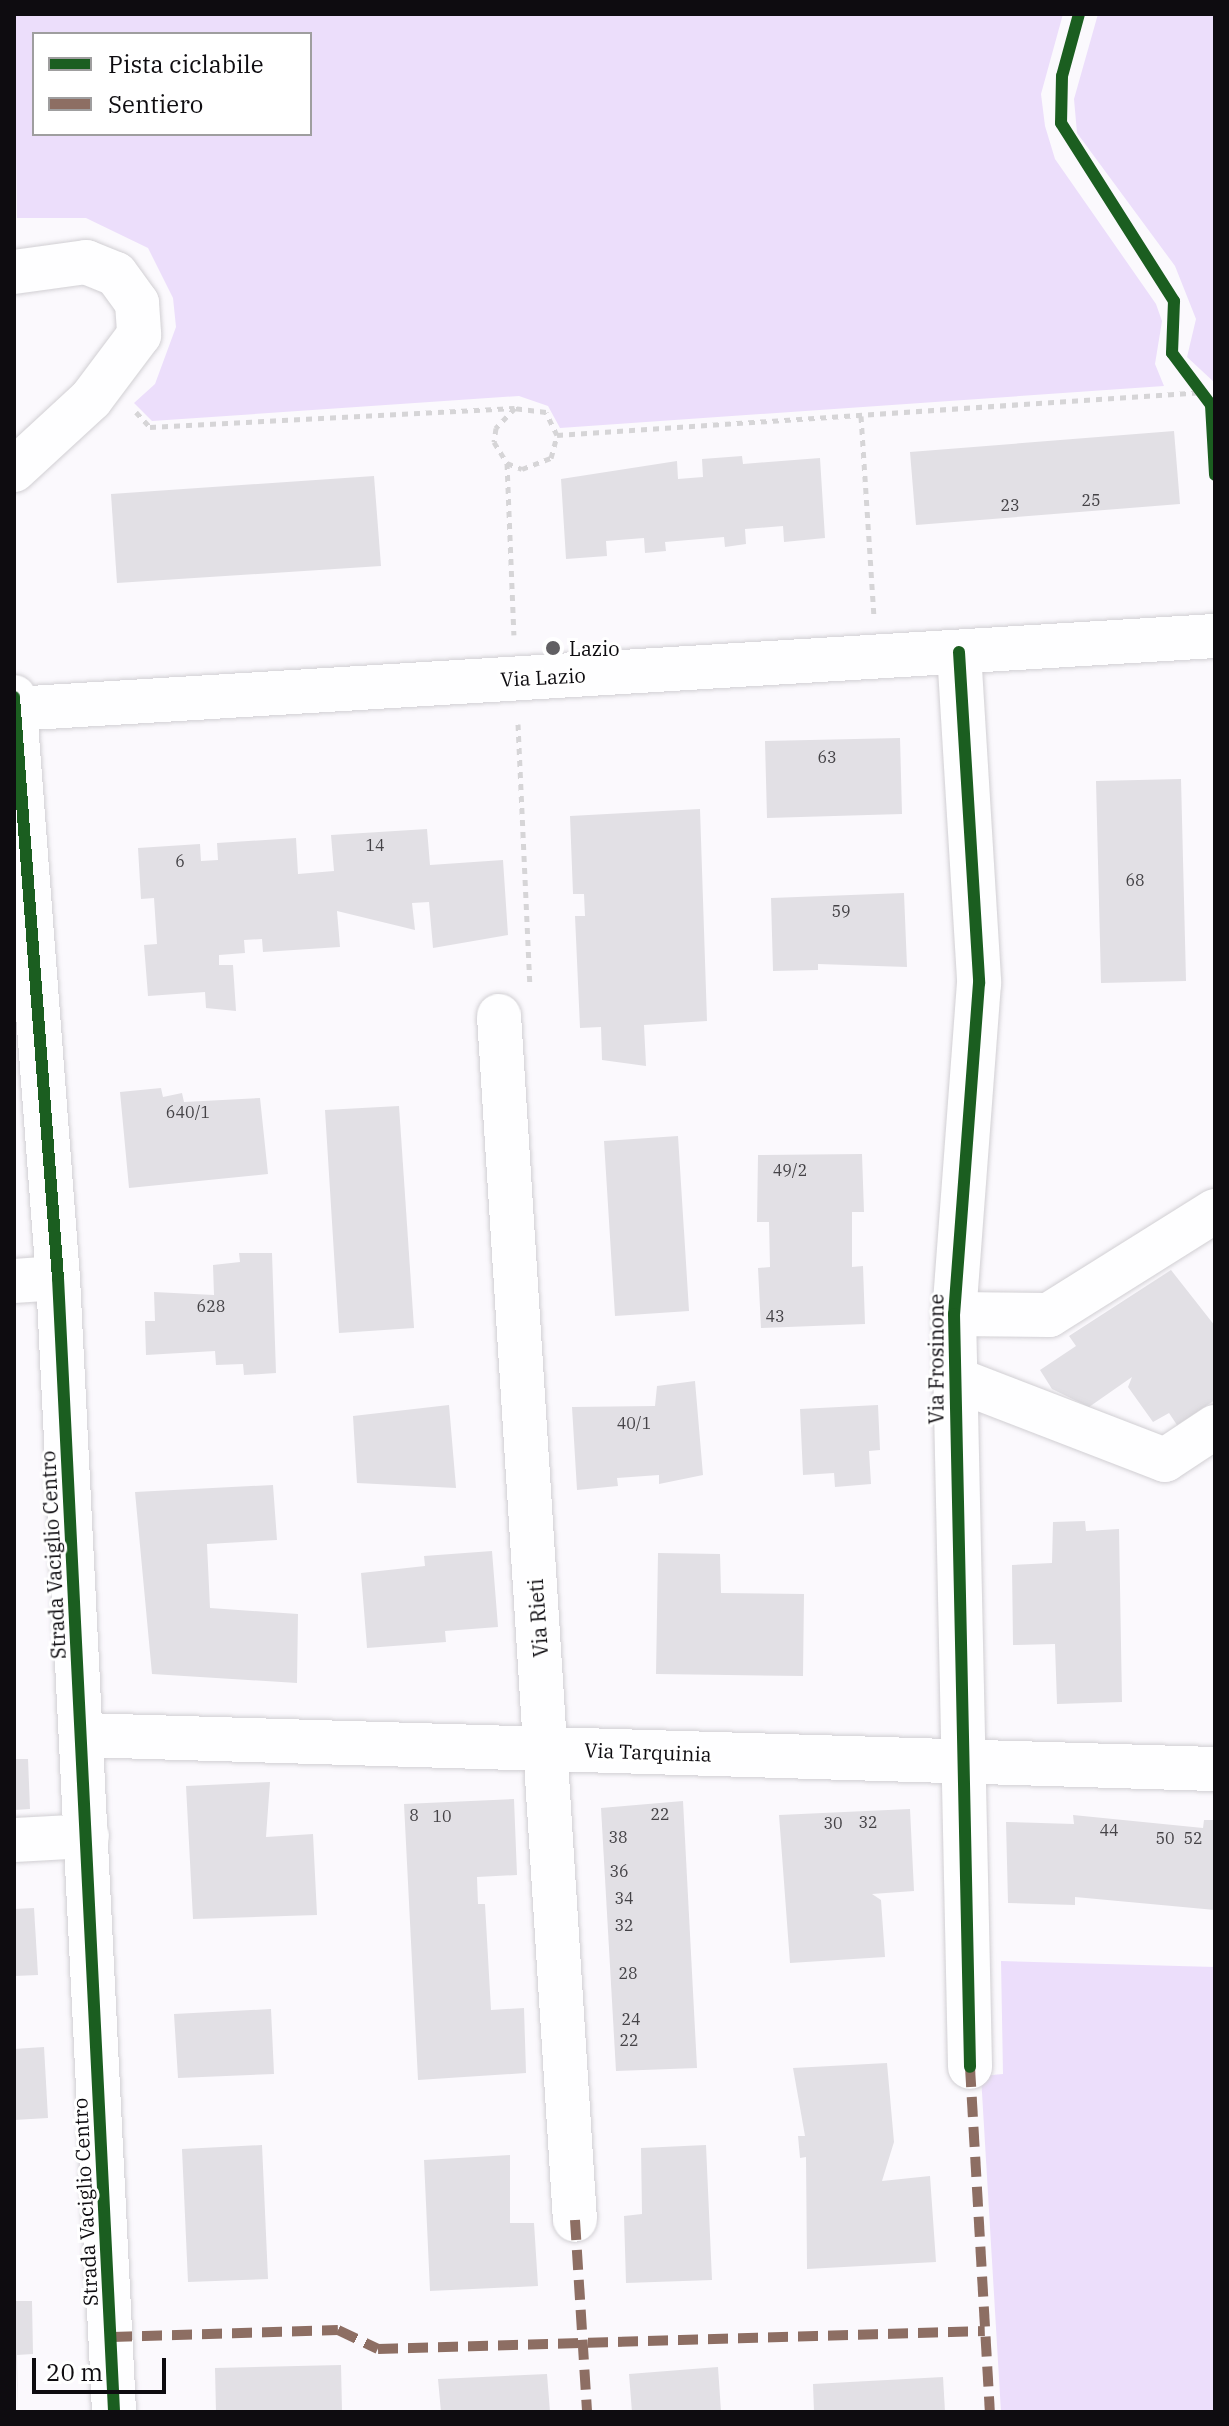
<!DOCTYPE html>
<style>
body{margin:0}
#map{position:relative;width:1229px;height:2426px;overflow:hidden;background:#fbf9fd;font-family:"IBM Plex Serif",serif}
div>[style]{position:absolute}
.green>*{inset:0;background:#ecdefb}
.building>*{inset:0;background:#e2e0e5}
.path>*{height:5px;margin-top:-2.5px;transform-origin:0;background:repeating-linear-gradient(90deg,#d6d5d7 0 6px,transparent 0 12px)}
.roads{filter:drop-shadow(0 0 2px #d1cfd3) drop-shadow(0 0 2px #d1cfd3)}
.minor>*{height:44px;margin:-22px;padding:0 22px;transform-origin:22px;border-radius:22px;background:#fefeff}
.quiet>*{height:10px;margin-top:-5px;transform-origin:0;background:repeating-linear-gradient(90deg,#8d6e63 0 20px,transparent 0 30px)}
.cycleway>*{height:12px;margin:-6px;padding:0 6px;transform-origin:6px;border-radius:6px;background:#1b5e20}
.dots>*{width:22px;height:22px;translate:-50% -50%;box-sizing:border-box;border:4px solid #fff;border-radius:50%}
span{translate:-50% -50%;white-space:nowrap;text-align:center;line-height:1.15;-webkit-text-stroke:6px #fff;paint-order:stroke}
.number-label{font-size:16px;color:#444246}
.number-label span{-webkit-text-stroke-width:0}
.poi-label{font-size:20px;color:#0e0c10}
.left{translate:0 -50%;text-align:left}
.street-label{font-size:20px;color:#0e0c10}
.frame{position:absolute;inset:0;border:16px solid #0e0c10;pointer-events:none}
.legend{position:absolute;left:32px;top:32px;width:280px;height:104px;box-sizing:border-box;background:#fff;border:2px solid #9f9e9f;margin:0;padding:10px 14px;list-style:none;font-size:24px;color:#0e0c10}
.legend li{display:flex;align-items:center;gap:16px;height:40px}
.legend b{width:40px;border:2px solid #9f9e9f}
.scale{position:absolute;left:32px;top:2358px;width:134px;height:36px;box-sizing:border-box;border:4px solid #0e0c10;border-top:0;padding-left:10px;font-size:24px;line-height:28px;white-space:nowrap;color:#0e0c10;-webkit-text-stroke:6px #fff;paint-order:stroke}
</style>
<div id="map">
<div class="green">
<i style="clip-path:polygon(evenodd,14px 14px,1063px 14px,1041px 94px,1045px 126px,1055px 159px,1156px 304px,1162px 321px,1155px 364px,1164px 386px,560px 428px,548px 406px,519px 396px,152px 421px,134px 403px,155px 384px,176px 327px,173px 298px,148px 248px,86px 218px,17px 218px,14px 14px,34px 34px,310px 34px,310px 134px,34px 134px,34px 34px)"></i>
<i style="clip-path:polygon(1098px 14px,1215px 14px,1215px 383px,1187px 357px,1196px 319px,1175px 266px,1077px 133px,1074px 99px)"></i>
<i style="clip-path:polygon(1001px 1961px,1215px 1967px,1215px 2412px,1001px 2412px,981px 2076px,1003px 2074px)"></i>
</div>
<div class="building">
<i style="clip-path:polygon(1174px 431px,1180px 504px,916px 525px,910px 452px)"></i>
<i style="clip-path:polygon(742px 456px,743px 464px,820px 458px,825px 538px,784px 542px,783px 526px,745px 529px,746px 544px,725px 547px,724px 537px,665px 542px,666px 551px,645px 553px,644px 538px,606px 541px,607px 556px,566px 559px,561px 479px,677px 461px,678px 479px,703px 477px,702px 459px)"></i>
<i style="clip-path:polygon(374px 476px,381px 566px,117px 583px,111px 494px)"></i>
<i style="clip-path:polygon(900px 738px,902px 814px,767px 818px,765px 741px)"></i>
<i style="clip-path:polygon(1181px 779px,1186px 981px,1101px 983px,1096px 781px)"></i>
<i style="clip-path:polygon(700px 809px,707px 1021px,644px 1025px,646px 1066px,602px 1060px,601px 1027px,580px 1028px,575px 916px,585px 916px,584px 894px,573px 894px,570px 816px)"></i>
<i style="clip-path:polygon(427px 829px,430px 865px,503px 860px,508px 935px,433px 948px,429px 902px,412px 903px,415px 930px,337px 911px,340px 947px,263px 952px,262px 939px,244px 940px,245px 953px,219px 955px,219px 965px,233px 965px,236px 1011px,206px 1008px,205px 992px,148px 996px,144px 945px,157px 944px,154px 898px,141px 899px,138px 848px,200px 844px,201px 861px,218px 860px,217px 843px,296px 838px,298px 874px,334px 871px,331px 835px)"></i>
<i style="clip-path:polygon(904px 893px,907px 967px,818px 964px,818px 970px,773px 971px,771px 898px)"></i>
<i style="clip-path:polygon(161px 1088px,163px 1097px,182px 1093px,184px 1102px,260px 1098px,268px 1174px,129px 1188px,120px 1092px)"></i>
<i style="clip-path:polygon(399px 1106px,414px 1328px,339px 1333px,325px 1110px)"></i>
<i style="clip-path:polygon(678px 1136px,689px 1311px,615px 1316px,604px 1141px)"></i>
<i style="clip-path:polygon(862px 1154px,864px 1212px,852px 1212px,852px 1267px,863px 1266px,865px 1324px,761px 1328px,758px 1268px,770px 1267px,769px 1222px,757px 1222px,758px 1155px)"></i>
<i style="clip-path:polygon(239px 1253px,272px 1253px,276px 1373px,244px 1375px,243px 1364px,216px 1365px,215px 1351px,146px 1355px,145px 1321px,155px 1321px,154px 1292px,214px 1295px,213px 1265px,240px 1262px)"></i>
<i style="clip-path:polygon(1171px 1270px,1215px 1326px,1215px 1400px,1177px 1425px,1169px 1413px,1153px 1422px,1128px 1387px,1132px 1377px,1089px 1407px,1052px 1389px,1040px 1370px,1076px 1346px,1069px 1336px)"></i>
<i style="clip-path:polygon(695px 1381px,703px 1475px,659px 1484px,659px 1475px,617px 1478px,618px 1486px,577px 1490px,572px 1407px,655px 1406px,657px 1386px)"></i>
<i style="clip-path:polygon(449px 1405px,456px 1488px,357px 1483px,353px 1416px)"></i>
<i style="clip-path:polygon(878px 1405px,880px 1450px,869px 1451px,871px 1484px,835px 1487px,834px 1473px,803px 1475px,800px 1409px)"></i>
<i style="clip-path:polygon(273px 1485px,277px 1540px,207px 1544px,210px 1608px,298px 1614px,297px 1683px,152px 1674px,135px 1492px)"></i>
<i style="clip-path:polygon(1085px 1521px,1086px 1531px,1119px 1529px,1122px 1702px,1057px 1704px,1055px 1644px,1013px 1645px,1012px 1565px,1052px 1563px,1053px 1522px)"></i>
<i style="clip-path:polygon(492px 1551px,498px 1627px,445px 1631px,446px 1642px,367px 1648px,361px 1573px,425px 1566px,424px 1556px)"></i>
<i style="clip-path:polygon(658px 1553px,720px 1554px,721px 1593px,804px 1594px,803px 1676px,656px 1674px)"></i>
<i style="clip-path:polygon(14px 1759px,28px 1759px,30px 1809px,14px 1810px)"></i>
<i style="clip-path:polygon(270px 1782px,266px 1837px,313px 1834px,317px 1915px,193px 1919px,186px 1786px)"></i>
<i style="clip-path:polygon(514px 1799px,517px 1875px,477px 1877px,478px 1904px,485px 1904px,491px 2010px,524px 2008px,526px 2073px,418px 2080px,404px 1804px)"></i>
<i style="clip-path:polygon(683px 1801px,697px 2068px,616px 2071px,601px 1808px)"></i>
<i style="clip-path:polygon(910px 1809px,914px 1891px,872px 1894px,881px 1900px,885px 1957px,790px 1963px,779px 1815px)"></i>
<i style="clip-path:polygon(1073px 1815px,1203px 1828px,1204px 1820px,1215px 1820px,1215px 1910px,1075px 1897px,1075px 1905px,1008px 1903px,1006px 1822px,1074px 1824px)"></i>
<i style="clip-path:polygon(34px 1908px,38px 1975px,14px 1976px,14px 1909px)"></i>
<i style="clip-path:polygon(271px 2009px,274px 2074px,178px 2078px,174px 2014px)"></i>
<i style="clip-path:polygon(44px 2047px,48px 2118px,14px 2120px,14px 2049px)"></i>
<i style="clip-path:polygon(887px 2063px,894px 2142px,882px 2181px,930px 2176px,936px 2262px,807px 2269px,806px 2157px,800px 2158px,798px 2136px,805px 2136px,793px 2068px)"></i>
<i style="clip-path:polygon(262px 2145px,268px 2279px,188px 2282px,182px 2149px)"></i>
<i style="clip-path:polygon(706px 2145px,712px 2280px,626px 2283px,624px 2216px,642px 2214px,641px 2148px)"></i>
<i style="clip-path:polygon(510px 2155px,510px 2223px,534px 2223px,538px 2286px,430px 2291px,424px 2160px)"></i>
<i style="clip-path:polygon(14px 2301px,32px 2301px,33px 2354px,17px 2355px,18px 2412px)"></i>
<i style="clip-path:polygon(341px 2365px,342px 2412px,216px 2412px,215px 2368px)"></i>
<i style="clip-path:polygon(718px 2367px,721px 2412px,632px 2412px,629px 2374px)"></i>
<i style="clip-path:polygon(547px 2374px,550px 2412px,441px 2412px,438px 2379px)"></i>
<i style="clip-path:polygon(943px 2377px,945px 2412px,814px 2412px,813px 2384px)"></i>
</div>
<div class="path">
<i style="left:136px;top:412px;width:21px;rotate:47deg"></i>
<i style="left:150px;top:427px;width:365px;rotate:-3deg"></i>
<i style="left:861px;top:416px;width:199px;rotate:86.3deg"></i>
<i style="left:557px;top:435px;width:649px;rotate:-3.8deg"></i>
<i style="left:507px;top:463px;width:16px;rotate:22deg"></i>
<i style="left:522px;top:469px;width:31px;rotate:-21deg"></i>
<i style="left:551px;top:458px;width:24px;rotate:-75deg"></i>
<i style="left:557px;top:435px;width:25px;rotate:-116deg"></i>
<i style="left:546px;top:412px;width:31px;rotate:-173deg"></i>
<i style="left:515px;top:408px;width:28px;rotate:134deg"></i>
<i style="left:496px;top:428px;width:14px;rotate:98deg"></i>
<i style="left:494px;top:442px;width:25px;rotate:58deg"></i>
<i style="left:507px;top:463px;width:172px;rotate:87.7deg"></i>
<i style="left:518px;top:724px;width:262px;rotate:87.4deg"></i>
</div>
<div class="roads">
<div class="minor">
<i style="left:14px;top:272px;width:73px;rotate:-7.9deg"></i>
<i style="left:86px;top:262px;width:32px;rotate:22deg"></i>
<i style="left:116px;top:274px;width:36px;rotate:54deg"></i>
<i style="left:137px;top:303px;width:32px;rotate:86deg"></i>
<i style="left:139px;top:335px;width:80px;rotate:126.9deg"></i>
<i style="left:91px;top:399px;width:105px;rotate:137.3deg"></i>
<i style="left:959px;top:652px;width:332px;rotate:86.5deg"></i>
<i style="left:979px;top:983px;width:332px;rotate:94.3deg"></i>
<i style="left:954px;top:1314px;width:753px;rotate:88.78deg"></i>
<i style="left:14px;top:697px;width:583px;rotate:85.67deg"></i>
<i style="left:58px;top:1278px;width:1135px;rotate:87.17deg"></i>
<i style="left:14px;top:709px;width:1203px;rotate:-3.48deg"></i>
<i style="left:499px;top:1016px;width:1206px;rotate:86.39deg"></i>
<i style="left:14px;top:1281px;width:44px;rotate:-3.9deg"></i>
<i style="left:954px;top:1314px;width:95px;rotate:0.6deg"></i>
<i style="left:1049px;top:1315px;width:196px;rotate:-32.1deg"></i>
<i style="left:955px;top:1379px;width:225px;rotate:21.1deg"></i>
<i style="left:1165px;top:1460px;width:60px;rotate:-33.4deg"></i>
<i style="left:82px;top:1735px;width:1134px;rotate:1.72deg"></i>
<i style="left:14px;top:1840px;width:73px;rotate:-3.1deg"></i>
</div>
</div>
<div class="quiet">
<i style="left:970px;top:2067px;width:346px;rotate:86.7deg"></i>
<i style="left:575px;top:2220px;width:192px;rotate:86.4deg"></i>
<i style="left:112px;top:2337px;width:226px;rotate:-1.8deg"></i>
<i style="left:338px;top:2330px;width:44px;rotate:25.4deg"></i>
<i style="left:378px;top:2349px;width:607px;rotate:-1.7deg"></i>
</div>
<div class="cycleway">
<i style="left:1079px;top:14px;width:64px;rotate:105.3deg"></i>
<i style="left:1062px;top:76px;width:47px;rotate:91.2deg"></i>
<i style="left:1061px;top:123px;width:211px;rotate:57.6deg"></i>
<i style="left:1174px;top:301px;width:52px;rotate:92.2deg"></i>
<i style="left:1172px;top:353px;width:65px;rotate:53.1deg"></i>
<i style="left:1211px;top:405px;width:70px;rotate:86.7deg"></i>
<i style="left:959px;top:652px;width:332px;rotate:86.5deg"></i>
<i style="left:979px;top:983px;width:332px;rotate:94.3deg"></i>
<i style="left:954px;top:1314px;width:753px;rotate:88.78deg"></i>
<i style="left:14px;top:697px;width:583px;rotate:85.67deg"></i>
<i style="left:58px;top:1278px;width:1135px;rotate:87.17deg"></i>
</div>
<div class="dots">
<i style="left:553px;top:648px;background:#615f63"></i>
</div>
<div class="number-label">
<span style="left:1091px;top:500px">25</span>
<span style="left:1010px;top:505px">23</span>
<span style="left:827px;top:757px">63</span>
<span style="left:375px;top:845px">14</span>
<span style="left:180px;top:861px">6</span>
<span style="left:1135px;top:880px">68</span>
<span style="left:841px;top:911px">59</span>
<span style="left:188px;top:1112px">640/1</span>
<span style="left:790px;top:1170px">49/2</span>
<span style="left:211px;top:1306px">628</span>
<span style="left:775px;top:1316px">43</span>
<span style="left:634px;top:1423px">40/1</span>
<span style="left:660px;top:1814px">22</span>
<span style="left:414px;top:1815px">8</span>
<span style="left:442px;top:1816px">10</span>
<span style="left:868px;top:1822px">32</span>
<span style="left:833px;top:1823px">30</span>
<span style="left:1109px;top:1830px">44</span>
<span style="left:618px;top:1837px">38</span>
<span style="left:1165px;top:1838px">50</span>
<span style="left:1193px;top:1838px">52</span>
<span style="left:619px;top:1871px">36</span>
<span style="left:624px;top:1898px">34</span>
<span style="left:624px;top:1925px">32</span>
<span style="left:628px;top:1973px">28</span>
<span style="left:631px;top:2019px">24</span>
<span style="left:629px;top:2040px">22</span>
</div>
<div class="poi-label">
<span class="left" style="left:569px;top:648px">Lazio</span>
</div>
<div class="street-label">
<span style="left:543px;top:677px;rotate:-3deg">Via Lazio</span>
<span style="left:936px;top:1359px;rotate:-90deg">Via Frosinone</span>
<span style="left:53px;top:1555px;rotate:-93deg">Strada Vaciglio Centro</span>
<span style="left:538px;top:1618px;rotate:-94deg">Via Rieti</span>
<span style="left:648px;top:1752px;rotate:2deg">Via Tarquinia</span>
<span style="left:85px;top:2202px;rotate:-93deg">Strada Vaciglio Centro</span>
</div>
<div class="frame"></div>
<ul class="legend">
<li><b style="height:10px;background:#1b5e20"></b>Pista ciclabile</li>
<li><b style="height:10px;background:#8d6e63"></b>Sentiero</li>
</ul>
<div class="scale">20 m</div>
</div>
